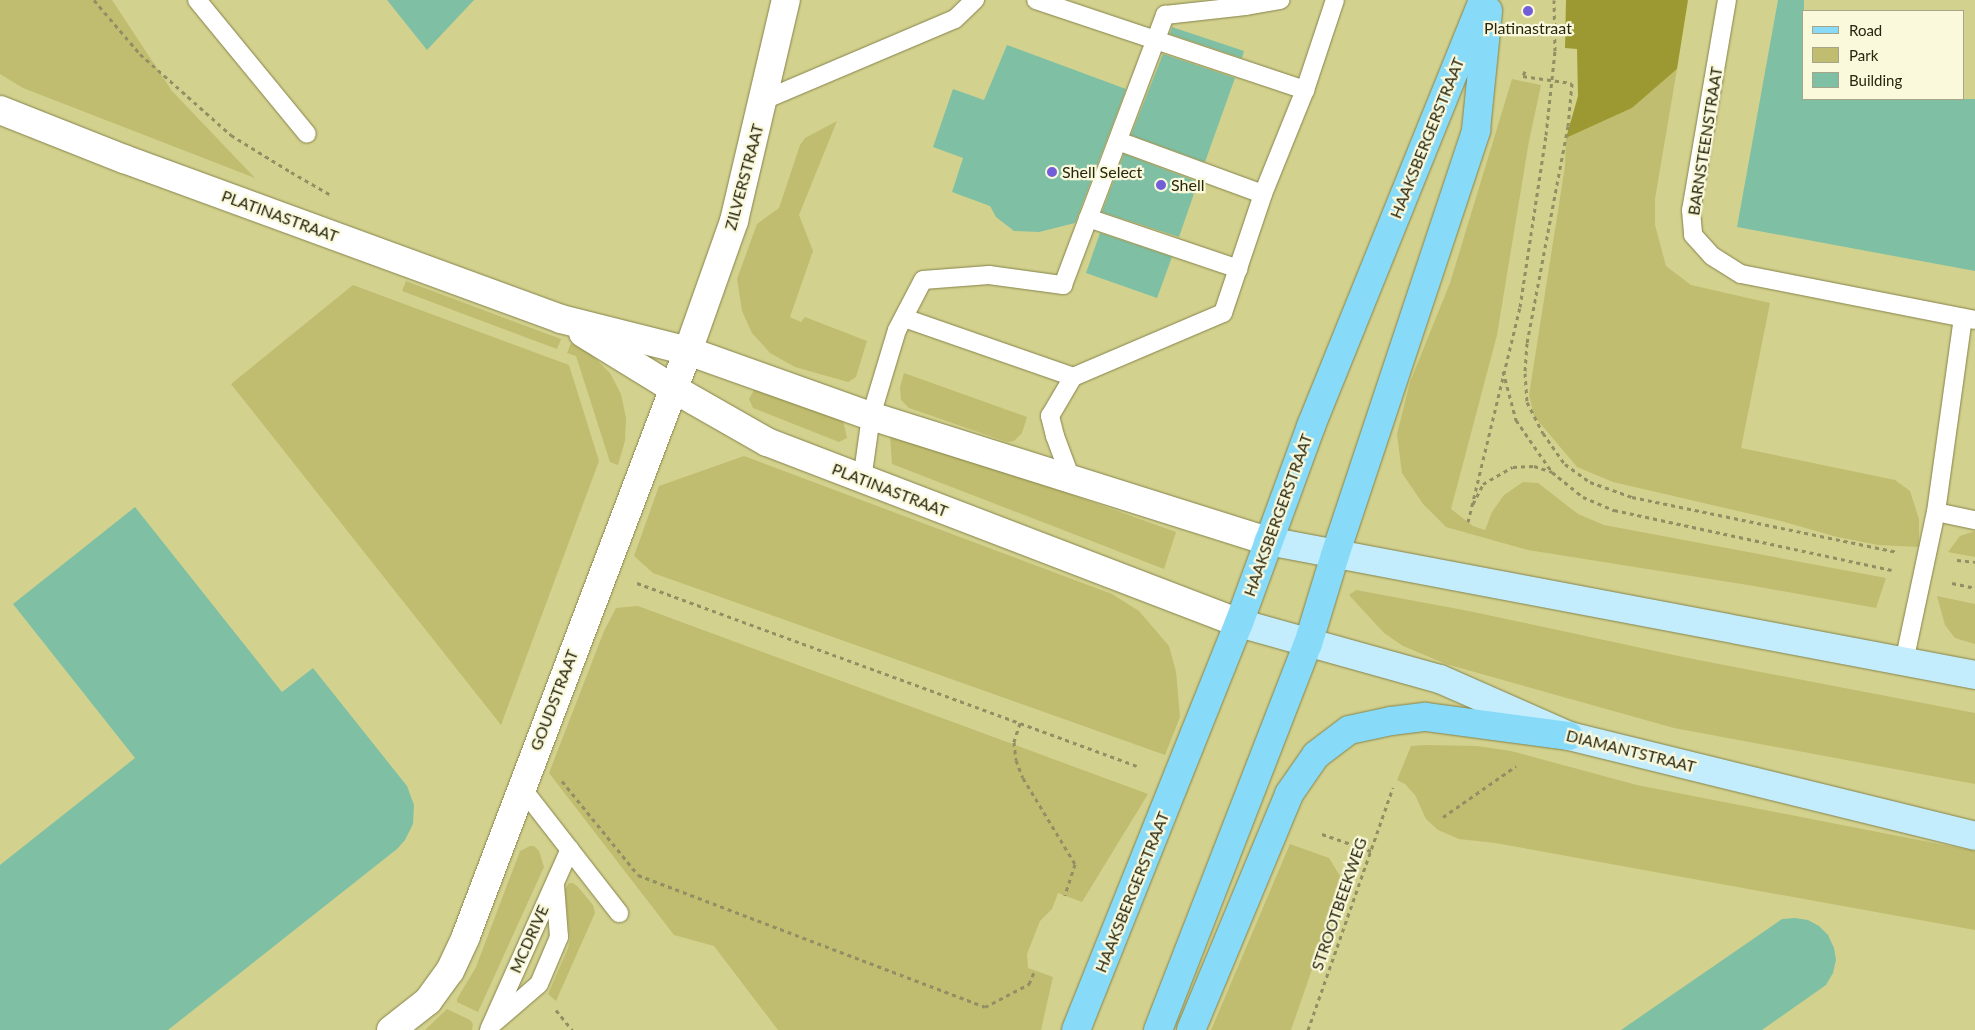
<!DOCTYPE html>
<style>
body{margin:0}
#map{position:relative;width:1975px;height:1030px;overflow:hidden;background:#dcda9f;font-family:Lato,sans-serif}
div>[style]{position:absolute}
.built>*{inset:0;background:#d3d18e}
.green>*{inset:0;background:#c0bd70}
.forest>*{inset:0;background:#9d9932}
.building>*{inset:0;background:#7fc0a5}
.path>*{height:3px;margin-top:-1.5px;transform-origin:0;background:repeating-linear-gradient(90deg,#918f63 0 4px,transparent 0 8px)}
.roads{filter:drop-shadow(0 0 1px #85834b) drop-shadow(0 0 1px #85834b)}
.lane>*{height:18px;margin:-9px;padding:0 9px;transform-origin:9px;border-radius:9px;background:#fff}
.street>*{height:28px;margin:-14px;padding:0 14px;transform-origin:14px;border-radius:14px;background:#fff}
.secondary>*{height:28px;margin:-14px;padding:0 14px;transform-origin:14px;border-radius:14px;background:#c3edfc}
.primary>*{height:28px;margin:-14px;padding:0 14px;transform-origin:14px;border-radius:14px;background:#87dbf9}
.dots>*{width:14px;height:14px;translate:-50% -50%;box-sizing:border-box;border:2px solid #faf9dc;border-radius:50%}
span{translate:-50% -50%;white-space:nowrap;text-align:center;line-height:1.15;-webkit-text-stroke:4.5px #faf9dc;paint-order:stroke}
.poi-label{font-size:16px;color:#27260e}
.left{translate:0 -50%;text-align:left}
.street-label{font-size:16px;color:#27260e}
.legend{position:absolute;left:1802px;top:10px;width:162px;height:90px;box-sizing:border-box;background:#faf9dc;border:1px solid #a6a58a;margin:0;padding:6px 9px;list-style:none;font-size:15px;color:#27260e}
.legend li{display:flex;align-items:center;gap:10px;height:25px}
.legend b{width:25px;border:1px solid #a6a58a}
</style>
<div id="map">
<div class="built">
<i style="clip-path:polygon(evenodd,0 0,1975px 0,1975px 1030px,0 1030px,0 0,1804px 11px,1964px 11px,1964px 99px,1804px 99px,1804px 11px)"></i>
</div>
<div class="green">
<i style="clip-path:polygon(0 0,112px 0,172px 91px,255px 178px,23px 88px,0 74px)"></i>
<i style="clip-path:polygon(1677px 69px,1655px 199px,1655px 225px,1666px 266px,1691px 285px,1770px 303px,1741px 448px,1895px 480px,1910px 491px,1919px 519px,1919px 547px,1878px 545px,1837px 537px,1781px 521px,1613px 482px,1577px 467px,1534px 416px,1529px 395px,1565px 166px,1566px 138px,1632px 108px)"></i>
<i style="clip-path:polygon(1512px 79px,1541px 85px,1529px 141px,1497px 335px,1451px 509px,1473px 526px,1485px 530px,1492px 512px,1504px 495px,1523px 482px,1538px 483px,1578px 514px,1604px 525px,1886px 578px,1876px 608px,1754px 586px,1528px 550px,1446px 527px,1423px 504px,1402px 473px,1397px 434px,1410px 382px,1450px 283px)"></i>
<i style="clip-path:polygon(837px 121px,799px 215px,813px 251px,790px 317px,801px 322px,805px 317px,867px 341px,856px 377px,848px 382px,795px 367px,770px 353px,752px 333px,742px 311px,737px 279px,757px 224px,779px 208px,800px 145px,805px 138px)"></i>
<i style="clip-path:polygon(406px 281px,561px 339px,557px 349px,402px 291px)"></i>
<i style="clip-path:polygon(353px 285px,569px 365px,599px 461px,501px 725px,231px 384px)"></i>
<i style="clip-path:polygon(571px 343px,589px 352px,610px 373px,621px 394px,626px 418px,625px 441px,618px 465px,610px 462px,576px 356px,567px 353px)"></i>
<i style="clip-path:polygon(904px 373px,1027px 417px,1022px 433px,1014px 441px,1007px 442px,909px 408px,901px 400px,900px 387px)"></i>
<i style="clip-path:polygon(756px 386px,841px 411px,847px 438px,839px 442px,753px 408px,749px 399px)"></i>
<i style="clip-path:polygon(894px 431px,1176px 532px,1164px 569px,892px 464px,890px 435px)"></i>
<i style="clip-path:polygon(744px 456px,1112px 594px,1139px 611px,1169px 646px,1176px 672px,1180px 717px,1165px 755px,653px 573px,634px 556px,659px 486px)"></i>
<i style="clip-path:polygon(1975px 531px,1975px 557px,1948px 552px,1960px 536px)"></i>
<i style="clip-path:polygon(1356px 590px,1469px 611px,1688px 658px,1975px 713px,1975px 784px,1674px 728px,1446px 664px,1403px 646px,1384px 633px,1349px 595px)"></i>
<i style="clip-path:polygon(1937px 596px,1975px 604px,1975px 644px,1955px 638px,1945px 625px)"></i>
<i style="clip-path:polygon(638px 606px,1148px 794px,1082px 902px,1058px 893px,1052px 909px,1040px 921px,1027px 954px,1028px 968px,1053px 977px,1041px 1030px,778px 1030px,714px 946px,674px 935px,549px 773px,604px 631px,616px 608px)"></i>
<i style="clip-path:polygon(1425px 745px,1477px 746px,1511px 751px,1637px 785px,1975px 851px,1975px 930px,1495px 843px,1459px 839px,1438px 830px,1426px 819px,1415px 795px,1405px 784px,1397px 780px,1411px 746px)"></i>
<i style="clip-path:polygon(1290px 844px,1329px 858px,1340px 876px,1335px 903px,1291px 1030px,1211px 1030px)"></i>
<i style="clip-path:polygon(530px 846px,534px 846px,539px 851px,544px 867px,478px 1012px,457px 1002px,457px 999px,476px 967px,520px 851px)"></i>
<i style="clip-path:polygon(569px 883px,573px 883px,578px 887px,593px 905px,595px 913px,556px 1001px,548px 994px,568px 948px,570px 939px,565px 889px)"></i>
<i style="clip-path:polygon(447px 1009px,470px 1020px,473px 1024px,472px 1030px,425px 1030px)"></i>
</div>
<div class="forest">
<i style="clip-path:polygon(1566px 0,1688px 0,1677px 69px,1632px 108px,1566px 138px,1578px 96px,1577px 49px,1565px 48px)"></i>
</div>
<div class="building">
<i style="clip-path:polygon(387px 0,474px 0,427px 50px)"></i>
<i style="clip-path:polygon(1778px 0,1804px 0,1804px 99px,1975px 99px,1975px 271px,1737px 227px)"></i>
<i style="clip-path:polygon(1172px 27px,1244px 51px,1242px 58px,1170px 34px)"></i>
<i style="clip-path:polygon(1007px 45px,1126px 89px,1075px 223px,1039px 232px,1014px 231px,996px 217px,990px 206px,952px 192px,963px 158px,933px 147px,953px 89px,984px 100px)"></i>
<i style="clip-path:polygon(1163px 54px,1235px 78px,1205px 162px,1131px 135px)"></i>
<i style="clip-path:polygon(1124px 154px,1198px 182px,1179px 237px,1102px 212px)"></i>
<i style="clip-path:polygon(1100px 233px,1172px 257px,1157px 298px,1086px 273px)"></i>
<i style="clip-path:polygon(135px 507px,282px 692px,313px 668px,407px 786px,414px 805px,413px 824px,405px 840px,397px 849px,168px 1030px,0 1030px,0 865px,135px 758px,13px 604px)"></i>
<i style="clip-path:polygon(1795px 918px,1808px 920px,1819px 926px,1828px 935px,1834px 948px,1836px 960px,1833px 973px,1826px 985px,1762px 1030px,1621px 1030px,1782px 919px)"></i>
</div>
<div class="path">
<i style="left:94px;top:0;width:71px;rotate:49.6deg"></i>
<i style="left:140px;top:54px;width:122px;rotate:41.7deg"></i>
<i style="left:231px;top:135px;width:70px;rotate:31.7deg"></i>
<i style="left:291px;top:172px;width:46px;rotate:29.9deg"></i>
<i style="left:1525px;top:71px;width:5px;rotate:112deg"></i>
<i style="left:1523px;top:76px;width:49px;rotate:8.1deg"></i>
<i style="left:1572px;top:83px;width:43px;rotate:95.3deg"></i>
<i style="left:1568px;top:126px;width:221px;rotate:100.7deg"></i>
<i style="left:1527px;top:343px;width:30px;rotate:94deg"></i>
<i style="left:1525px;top:373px;width:29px;rotate:86deg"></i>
<i style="left:1527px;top:402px;width:35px;rotate:63deg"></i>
<i style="left:1543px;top:433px;width:38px;rotate:55deg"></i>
<i style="left:1565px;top:464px;width:31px;rotate:36deg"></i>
<i style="left:1590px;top:482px;width:45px;rotate:19.7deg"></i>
<i style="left:1632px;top:497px;width:271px;rotate:11.7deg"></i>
<i style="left:1503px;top:371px;width:51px;rotate:75.1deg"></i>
<i style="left:1516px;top:420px;width:63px;rotate:55.3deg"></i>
<i style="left:1552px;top:472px;width:40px;rotate:39deg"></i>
<i style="left:1583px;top:497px;width:34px;rotate:23deg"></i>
<i style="left:1614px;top:510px;width:284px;rotate:12.2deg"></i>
<i style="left:1473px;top:504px;width:22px;rotate:-63deg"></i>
<i style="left:1483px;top:484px;width:34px;rotate:-30deg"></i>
<i style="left:1513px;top:467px;width:21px;rotate:-3deg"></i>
<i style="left:1534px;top:466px;width:19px;rotate:18deg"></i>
<i style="left:1468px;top:522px;width:221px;rotate:-76.4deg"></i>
<i style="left:1520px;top:307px;width:174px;rotate:-81.4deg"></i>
<i style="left:1546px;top:135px;width:84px;rotate:-83.9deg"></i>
<i style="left:1555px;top:51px;width:51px;rotate:-91.1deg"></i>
<i style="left:1957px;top:560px;width:18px;rotate:6deg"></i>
<i style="left:637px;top:583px;width:532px;rotate:20.1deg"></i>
<i style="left:1952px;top:583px;width:24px;rotate:12deg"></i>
<i style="left:1020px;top:723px;width:20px;rotate:108deg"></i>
<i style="left:1014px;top:742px;width:18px;rotate:84deg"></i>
<i style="left:1016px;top:760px;width:19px;rotate:69deg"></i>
<i style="left:1023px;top:778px;width:100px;rotate:58.8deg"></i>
<i style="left:1075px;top:864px;width:33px;rotate:108deg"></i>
<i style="left:562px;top:781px;width:121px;rotate:51deg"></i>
<i style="left:638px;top:875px;width:371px;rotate:20.8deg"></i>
<i style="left:985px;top:1007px;width:50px;rotate:-27.6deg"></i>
<i style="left:1029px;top:984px;width:15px;rotate:-67deg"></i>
<i style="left:1443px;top:817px;width:89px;rotate:-34.9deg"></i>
<i style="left:1322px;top:834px;width:52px;rotate:19.1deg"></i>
<i style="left:556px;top:1010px;width:26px;rotate:51deg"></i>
<i style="left:1308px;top:1030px;width:257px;rotate:-70.7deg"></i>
</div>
<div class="roads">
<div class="lane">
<i style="left:197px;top:0;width:173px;rotate:50.6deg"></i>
<i style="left:1036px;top:0;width:284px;rotate:18.5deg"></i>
<i style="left:1727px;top:0;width:213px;rotate:99.7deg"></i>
<i style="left:1691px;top:210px;width:25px;rotate:85deg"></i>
<i style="left:1693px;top:235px;width:28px;rotate:48deg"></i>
<i style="left:1712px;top:256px;width:34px;rotate:32deg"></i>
<i style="left:1741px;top:274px;width:238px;rotate:11.1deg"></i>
<i style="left:764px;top:100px;width:207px;rotate:-23deg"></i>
<i style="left:955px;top:19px;width:28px;rotate:-44deg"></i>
<i style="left:1118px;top:141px;width:154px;rotate:20.1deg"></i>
<i style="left:1088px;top:218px;width:159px;rotate:18.7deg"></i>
<i style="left:904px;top:318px;width:179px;rotate:19.2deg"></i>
<i style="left:1071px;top:479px;width:46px;rotate:-110.4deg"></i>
<i style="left:1055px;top:436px;width:21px;rotate:-104deg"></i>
<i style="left:1050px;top:416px;width:45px;rotate:-59.5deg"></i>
<i style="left:1073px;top:377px;width:163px;rotate:-23.1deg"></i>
<i style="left:1223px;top:313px;width:126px;rotate:-71.4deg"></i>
<i style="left:1263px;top:194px;width:112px;rotate:-68deg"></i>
<i style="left:1305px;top:90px;width:95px;rotate:-71.6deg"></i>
<i style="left:862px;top:480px;width:65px;rotate:-82deg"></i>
<i style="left:871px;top:416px;width:90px;rotate:-73.2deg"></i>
<i style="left:897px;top:330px;width:56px;rotate:-62.5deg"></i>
<i style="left:923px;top:280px;width:66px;rotate:-4.3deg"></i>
<i style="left:989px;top:275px;width:75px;rotate:7.7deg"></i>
<i style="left:1063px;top:285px;width:289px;rotate:-69.3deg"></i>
<i style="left:1165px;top:15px;width:81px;rotate:-6.3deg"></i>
<i style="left:1246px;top:6px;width:35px;rotate:-10deg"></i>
<i style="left:1936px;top:512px;width:40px;rotate:12deg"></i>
<i style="left:1904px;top:662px;width:153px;rotate:-78deg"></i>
<i style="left:1936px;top:512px;width:196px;rotate:-82.1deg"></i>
<i style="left:521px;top:787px;width:160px;rotate:52.1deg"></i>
<i style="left:495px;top:1022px;width:58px;rotate:-40.8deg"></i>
<i style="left:539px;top:984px;width:51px;rotate:-66.9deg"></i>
<i style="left:559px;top:937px;width:52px;rotate:-94.4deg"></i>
<i style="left:489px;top:1030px;width:198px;rotate:-65.9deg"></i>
</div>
<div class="street">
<i style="left:0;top:110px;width:133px;rotate:21.6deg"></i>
<i style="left:124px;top:159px;width:465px;rotate:20.1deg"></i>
<i style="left:561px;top:319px;width:131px;rotate:14.1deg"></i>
<i style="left:688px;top:351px;width:194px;rotate:19.6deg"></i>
<i style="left:871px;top:416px;width:416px;rotate:17.5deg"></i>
<i style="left:583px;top:333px;width:107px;rotate:31.6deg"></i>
<i style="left:674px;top:389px;width:107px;rotate:29.7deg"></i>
<i style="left:767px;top:442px;width:506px;rotate:20.98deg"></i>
<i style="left:391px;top:1030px;width:47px;rotate:-38.1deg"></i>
<i style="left:428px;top:1001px;width:37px;rotate:-54deg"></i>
<i style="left:450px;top:971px;width:38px;rotate:-65deg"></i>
<i style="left:466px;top:936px;width:626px;rotate:-69.22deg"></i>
<i style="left:688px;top:351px;width:138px;rotate:-70.5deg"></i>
<i style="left:734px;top:221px;width:227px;rotate:-76.8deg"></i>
</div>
<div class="secondary">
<i style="left:1268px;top:541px;width:720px;rotate:10.73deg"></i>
<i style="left:1239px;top:623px;width:209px;rotate:15.6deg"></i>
<i style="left:1440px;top:679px;width:141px;rotate:23.8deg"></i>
<i style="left:1569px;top:736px;width:418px;rotate:13.8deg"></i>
</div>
<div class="primary">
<i style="left:1076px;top:1030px;width:438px;rotate:-68.2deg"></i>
<i style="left:1239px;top:623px;width:210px;rotate:-69.9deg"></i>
<i style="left:1311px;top:426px;width:459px;rotate:-68deg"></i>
<i style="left:1158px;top:1030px;width:414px;rotate:-68.8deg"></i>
<i style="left:1308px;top:644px;width:93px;rotate:-73.1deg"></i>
<i style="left:1335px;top:555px;width:448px;rotate:-71.6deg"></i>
<i style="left:1476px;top:130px;width:120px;rotate:-84.2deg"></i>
<i style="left:1191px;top:1030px;width:256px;rotate:-67.4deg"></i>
<i style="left:1289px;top:794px;width:47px;rotate:-55.3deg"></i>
<i style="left:1316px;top:755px;width:41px;rotate:-37.1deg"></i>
<i style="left:1349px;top:730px;width:43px;rotate:-12.1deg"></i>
<i style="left:1391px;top:721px;width:35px;rotate:-7deg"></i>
<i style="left:1426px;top:717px;width:144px;rotate:7.6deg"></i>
</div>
</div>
<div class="dots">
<i style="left:1528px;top:11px;background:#725ed8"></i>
<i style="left:1052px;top:172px;background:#725ed8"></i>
<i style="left:1161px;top:185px;background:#725ed8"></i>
</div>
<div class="poi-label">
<span style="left:1528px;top:28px">Platinastraat</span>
<span class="left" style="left:1062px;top:172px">Shell Select</span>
<span class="left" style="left:1171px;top:185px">Shell</span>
</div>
<div class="street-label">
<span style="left:1427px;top:138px;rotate:-68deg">HAAKSBERGERSTRAAT</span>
<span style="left:1705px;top:141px;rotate:-81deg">BARNSTEENSTRAAT</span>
<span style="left:744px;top:177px;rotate:-75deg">ZILVERSTRAAT</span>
<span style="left:280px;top:216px;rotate:20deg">PLATINASTRAAT</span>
<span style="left:890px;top:490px;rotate:21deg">PLATINASTRAAT</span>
<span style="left:1278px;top:515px;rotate:-70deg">HAAKSBERGERSTRAAT</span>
<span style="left:554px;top:700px;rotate:-69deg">GOUDSTRAAT</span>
<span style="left:1631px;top:751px;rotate:14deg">DIAMANTSTRAAT</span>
<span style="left:1132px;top:892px;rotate:-68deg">HAAKSBERGERSTRAAT</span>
<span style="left:1339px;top:904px;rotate:-71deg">STROOTBEEKWEG</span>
<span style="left:529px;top:939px;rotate:-66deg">MCDRIVE</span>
</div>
<ul class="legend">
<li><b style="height:6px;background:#87dbf9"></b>Road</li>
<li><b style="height:14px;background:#c0bd70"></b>Park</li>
<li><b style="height:14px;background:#7fc0a5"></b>Building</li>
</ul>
</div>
